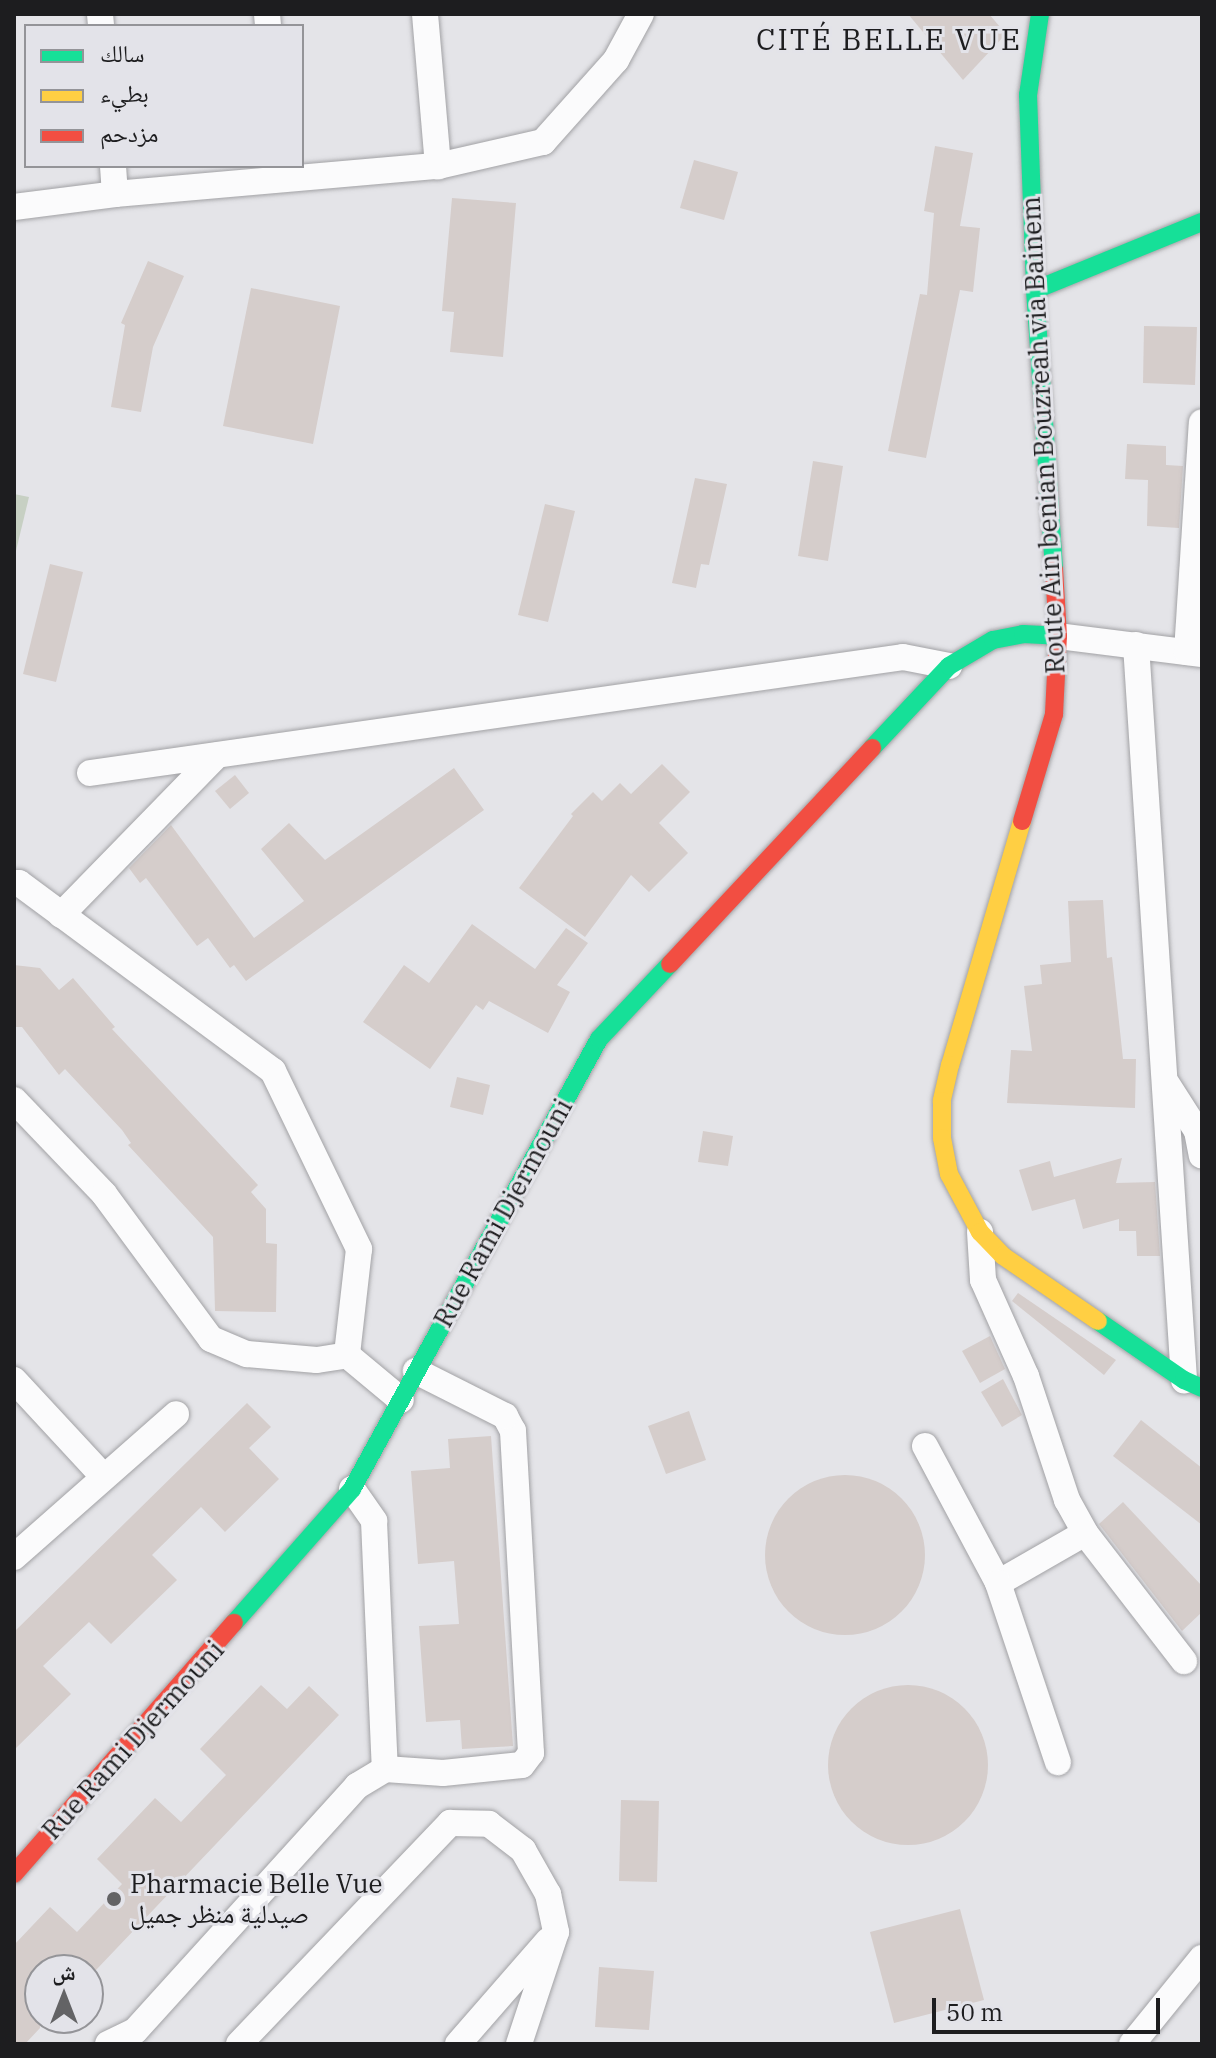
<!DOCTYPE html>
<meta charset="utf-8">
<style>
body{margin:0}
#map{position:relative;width:1216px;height:2058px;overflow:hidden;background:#e4e4e8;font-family:"IBM Plex Serif","Noto Naskh Arabic",serif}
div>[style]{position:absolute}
.green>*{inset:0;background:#c7d0c3}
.building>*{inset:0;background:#d5cdcb}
.round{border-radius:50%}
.roads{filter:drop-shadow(0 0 2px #a2a2a5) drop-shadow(0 0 2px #a2a2a5)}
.street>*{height:26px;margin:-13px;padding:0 13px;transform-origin:13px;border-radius:13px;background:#fbfbfc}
.fast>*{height:18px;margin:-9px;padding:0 9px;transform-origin:9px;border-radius:9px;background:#16e098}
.slow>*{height:18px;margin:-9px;padding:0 9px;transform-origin:9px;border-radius:9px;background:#ffcf43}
.jam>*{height:18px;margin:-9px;padding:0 9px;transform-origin:9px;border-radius:9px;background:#f24e42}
.dots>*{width:22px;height:22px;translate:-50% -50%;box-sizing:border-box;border:4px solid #e3e3e9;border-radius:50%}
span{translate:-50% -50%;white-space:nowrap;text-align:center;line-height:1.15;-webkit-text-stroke:6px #e3e3e9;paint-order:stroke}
.street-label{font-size:26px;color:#1d1d1f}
.poi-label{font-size:26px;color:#1d1d1f}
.left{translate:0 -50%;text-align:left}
.quarter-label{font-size:30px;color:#1d1d1f;letter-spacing:2px}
.frame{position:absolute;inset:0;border:16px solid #1d1d1f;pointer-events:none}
.legend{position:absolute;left:24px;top:24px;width:280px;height:144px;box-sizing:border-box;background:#e3e3e9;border:2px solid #949498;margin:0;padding:10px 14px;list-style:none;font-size:24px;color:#1d1d1f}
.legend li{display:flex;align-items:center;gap:16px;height:40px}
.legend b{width:40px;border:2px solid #949498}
.north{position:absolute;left:24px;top:1954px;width:80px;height:80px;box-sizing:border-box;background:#e3e3e9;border:2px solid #949498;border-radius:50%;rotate:0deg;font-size:22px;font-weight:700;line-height:32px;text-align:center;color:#1d1d1f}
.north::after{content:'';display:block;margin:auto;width:28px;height:36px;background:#636365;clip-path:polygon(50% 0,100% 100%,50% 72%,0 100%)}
.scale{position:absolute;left:932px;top:1998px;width:228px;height:36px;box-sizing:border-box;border:4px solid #1d1d1f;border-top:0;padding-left:10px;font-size:24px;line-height:28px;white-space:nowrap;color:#1d1d1f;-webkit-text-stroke:6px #e3e3e9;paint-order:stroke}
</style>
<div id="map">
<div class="green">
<i style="clip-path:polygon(14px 494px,29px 497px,14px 559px)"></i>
</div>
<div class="building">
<i style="clip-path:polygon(908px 14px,989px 14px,1006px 34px,963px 80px)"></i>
<i style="clip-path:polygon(935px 146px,973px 153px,960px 226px,980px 228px,973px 292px,960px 290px,926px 458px,888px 451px,920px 294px,927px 295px,934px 213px,924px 211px)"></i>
<i style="clip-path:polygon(694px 160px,738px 172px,724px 220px,680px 208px)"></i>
<i style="clip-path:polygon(452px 198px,516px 203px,503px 357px,450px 352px,454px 312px,442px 311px)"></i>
<i style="clip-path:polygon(148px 261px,184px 276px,153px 347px,141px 412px,111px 407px,125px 325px,121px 323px)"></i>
<i style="clip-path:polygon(251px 288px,340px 306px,313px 444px,223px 426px)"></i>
<i style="clip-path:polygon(1144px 326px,1197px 327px,1195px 385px,1143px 383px)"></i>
<i style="clip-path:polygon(1127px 444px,1166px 446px,1166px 465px,1183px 466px,1179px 528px,1147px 526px,1148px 480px,1125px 479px)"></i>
<i style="clip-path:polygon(813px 461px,843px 466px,828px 561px,798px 556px)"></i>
<i style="clip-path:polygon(695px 478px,727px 484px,709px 565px,701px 564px,696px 588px,672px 583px)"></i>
<i style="clip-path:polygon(545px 504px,575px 511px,548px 622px,518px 615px)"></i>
<i style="clip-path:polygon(50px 564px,83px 572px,56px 682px,23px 674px)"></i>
<i style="clip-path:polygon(662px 764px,690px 792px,659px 823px,688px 853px,649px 892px,631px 875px,585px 937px,519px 888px,573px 816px,571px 814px,593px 792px,602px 801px,620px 783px,631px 794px)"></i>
<i style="clip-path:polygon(454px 768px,484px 810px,246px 981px,234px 965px,230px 968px,208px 938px,197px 946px,146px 878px,140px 883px,129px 868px,171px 825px,254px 938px,304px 901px,261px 849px,289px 823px,325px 860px)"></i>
<i style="clip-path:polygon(235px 775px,249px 793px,230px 809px,215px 791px)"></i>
<i style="clip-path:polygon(1103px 900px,1107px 958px,1112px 957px,1123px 1059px,1136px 1059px,1135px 1108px,1007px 1103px,1011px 1050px,1032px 1051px,1024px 986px,1042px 984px,1040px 965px,1071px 962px,1068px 901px)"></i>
<i style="clip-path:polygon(472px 924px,535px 969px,566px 928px,588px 943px,557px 985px,570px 992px,548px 1033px,489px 1001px,483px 1010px,476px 1005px,430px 1069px,363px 1022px,404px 965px,429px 983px)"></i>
<i style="clip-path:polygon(14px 965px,40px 968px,59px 990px,73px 978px,115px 1027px,112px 1029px,258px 1185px,251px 1192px,266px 1209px,266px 1243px,277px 1244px,276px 1312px,215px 1311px,213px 1237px,128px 1145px,131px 1143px,122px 1130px,65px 1069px,59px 1075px,22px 1027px,14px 1027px)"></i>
<i style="clip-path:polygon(457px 1077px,490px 1085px,483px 1115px,450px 1107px)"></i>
<i style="clip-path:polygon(703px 1131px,733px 1136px,728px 1166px,698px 1162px)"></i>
<i style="clip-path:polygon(1122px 1158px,1116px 1183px,1155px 1182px,1160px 1256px,1137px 1256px,1136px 1231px,1119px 1231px,1119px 1219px,1083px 1229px,1075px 1199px,1032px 1211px,1019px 1170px,1050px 1161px,1054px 1177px)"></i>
<i style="clip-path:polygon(1018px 1293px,1116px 1360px,1104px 1375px,1012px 1301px)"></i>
<i style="clip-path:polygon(990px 1336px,1005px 1369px,980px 1383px,962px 1351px)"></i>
<i style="clip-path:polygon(1003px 1379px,1022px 1415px,1002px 1427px,981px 1392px)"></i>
<i style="clip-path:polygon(247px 1403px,271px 1427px,249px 1448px,279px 1479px,225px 1532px,201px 1507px,152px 1555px,177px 1580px,111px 1644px,89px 1622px,43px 1666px,71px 1694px,14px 1750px,14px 1632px)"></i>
<i style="clip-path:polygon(689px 1411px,706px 1460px,666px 1474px,648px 1426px)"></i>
<i style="clip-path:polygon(1141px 1420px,1202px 1468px,1202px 1525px,1113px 1456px)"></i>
<i style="clip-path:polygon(491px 1436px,513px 1746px,462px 1749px,460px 1720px,426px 1722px,419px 1626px,459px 1624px,454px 1561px,418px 1564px,411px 1471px,450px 1468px,448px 1439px)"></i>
<i class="round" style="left:765px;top:1475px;width:160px;height:160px"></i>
<i style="clip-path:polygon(1123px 1502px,1202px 1586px,1202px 1612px,1182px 1631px,1099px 1524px)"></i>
<i class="round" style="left:828px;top:1685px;width:160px;height:160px"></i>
<i style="clip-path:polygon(261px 1685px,287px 1709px,309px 1686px,339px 1715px,96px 1970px,40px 1970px,40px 2028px,25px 2044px,14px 2044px,14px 1945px,50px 1907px,77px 1932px,122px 1884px,97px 1859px,155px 1798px,181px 1822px,226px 1775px,200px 1749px)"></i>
<i style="clip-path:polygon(621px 1800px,659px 1801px,657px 1882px,619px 1881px)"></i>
<i style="clip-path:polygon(960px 1909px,984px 2000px,894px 2023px,870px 1932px)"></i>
<i style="clip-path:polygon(599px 1967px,654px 1971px,649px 2030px,595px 2027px)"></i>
</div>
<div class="roads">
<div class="street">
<i style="left:100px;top:14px;width:12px;rotate:85deg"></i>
<i style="left:267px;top:14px;width:12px;rotate:85deg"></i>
<i style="left:425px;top:14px;width:153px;rotate:85.1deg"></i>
<i style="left:113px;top:166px;width:28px;rotate:86deg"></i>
<i style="left:14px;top:207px;width:102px;rotate:-7.3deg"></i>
<i style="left:115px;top:194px;width:324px;rotate:-5deg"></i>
<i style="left:438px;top:166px;width:108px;rotate:-12.9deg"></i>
<i style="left:543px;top:142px;width:110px;rotate:-48.3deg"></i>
<i style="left:616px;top:60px;width:52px;rotate:-61.5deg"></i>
<i style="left:1058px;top:636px;width:144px;rotate:7.2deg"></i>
<i style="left:1136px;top:645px;width:737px;rotate:86.26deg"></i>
<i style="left:1187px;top:652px;width:230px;rotate:-86.3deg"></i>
<i style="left:90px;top:773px;width:821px;rotate:-8.12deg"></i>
<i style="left:903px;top:657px;width:47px;rotate:11.1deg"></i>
<i style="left:14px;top:883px;width:5px"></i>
<i style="left:19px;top:883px;width:316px;rotate:36.5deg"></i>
<i style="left:273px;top:1071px;width:198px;rotate:64.2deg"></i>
<i style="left:359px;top:1249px;width:107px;rotate:96.5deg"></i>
<i style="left:61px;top:915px;width:223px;rotate:-45.7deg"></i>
<i style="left:1167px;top:1084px;width:56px;rotate:57.4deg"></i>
<i style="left:1197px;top:1131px;width:25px;rotate:79deg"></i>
<i style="left:14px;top:1100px;width:130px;rotate:46.2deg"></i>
<i style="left:104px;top:1194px;width:180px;rotate:53.6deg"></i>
<i style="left:211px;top:1339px;width:39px;rotate:23deg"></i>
<i style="left:247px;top:1354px;width:70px;rotate:4.9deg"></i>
<i style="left:317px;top:1360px;width:30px;rotate:-9deg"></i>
<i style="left:347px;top:1355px;width:70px;rotate:39.8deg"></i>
<i style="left:980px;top:1232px;width:48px;rotate:86.4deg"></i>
<i style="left:983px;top:1280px;width:105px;rotate:65.9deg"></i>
<i style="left:1026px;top:1376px;width:131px;rotate:71.7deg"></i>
<i style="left:1067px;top:1500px;width:38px;rotate:61deg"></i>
<i style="left:1085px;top:1533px;width:162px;rotate:52.3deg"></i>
<i style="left:14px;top:1380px;width:131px;rotate:47.2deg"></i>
<i style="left:925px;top:1446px;width:155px;rotate:61.9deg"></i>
<i style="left:998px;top:1583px;width:100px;rotate:-29.9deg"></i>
<i style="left:352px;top:1489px;width:39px;rotate:55deg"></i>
<i style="left:374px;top:1521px;width:248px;rotate:87.5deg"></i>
<i style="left:14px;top:1557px;width:216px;rotate:-41.4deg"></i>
<i style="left:998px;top:1583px;width:189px;rotate:71.5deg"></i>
<i style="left:108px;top:2044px;width:30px;rotate:-26deg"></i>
<i style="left:135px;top:2031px;width:331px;rotate:-47.8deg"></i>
<i style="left:357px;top:1786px;width:33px;rotate:-31deg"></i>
<i style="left:385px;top:1769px;width:58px;rotate:3.9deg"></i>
<i style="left:443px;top:1773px;width:79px;rotate:-5.8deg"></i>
<i style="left:522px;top:1765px;width:15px;rotate:-53deg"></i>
<i style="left:531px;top:1753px;width:323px;rotate:-93.2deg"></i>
<i style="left:513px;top:1431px;width:17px;rotate:-118deg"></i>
<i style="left:505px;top:1416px;width:100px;rotate:-153.2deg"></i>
<i style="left:239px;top:2044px;width:306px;rotate:-46.3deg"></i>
<i style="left:450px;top:1823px;width:39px;rotate:1deg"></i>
<i style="left:489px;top:1824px;width:43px;rotate:37.4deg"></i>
<i style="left:523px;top:1850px;width:51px;rotate:60.4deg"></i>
<i style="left:548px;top:1894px;width:39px;rotate:78deg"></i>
<i style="left:556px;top:1932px;width:118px;rotate:108.3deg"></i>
<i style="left:458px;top:2044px;width:137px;rotate:-48.9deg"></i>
<i style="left:1132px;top:2044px;width:111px;rotate:-50.9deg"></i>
</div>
<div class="fast">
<i style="left:1040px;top:14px;width:82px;rotate:98.4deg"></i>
<i style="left:1028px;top:95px;width:195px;rotate:87.9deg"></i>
<i style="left:1035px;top:290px;width:280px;rotate:86.1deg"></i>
<i style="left:1035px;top:290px;width:180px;rotate:-22.2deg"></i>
<i style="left:872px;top:748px;width:112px;rotate:-46.8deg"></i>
<i style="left:949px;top:666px;width:51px;rotate:-30.6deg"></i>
<i style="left:993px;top:640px;width:31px;rotate:-11deg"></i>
<i style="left:1023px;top:634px;width:35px;rotate:3deg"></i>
<i style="left:1098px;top:1321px;width:104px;rotate:34.5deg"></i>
<i style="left:1184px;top:1380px;width:20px;rotate:24deg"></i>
<i style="left:234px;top:1623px;width:179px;rotate:-48.6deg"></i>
<i style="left:352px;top:1489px;width:513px;rotate:-61.24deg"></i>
<i style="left:599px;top:1039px;width:103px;rotate:-46.6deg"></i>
</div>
<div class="slow">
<i style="left:1022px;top:821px;width:254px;rotate:106.4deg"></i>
<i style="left:950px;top:1065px;width:37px;rotate:103deg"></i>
<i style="left:942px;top:1101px;width:37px;rotate:90deg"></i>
<i style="left:942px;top:1138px;width:37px;rotate:79deg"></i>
<i style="left:949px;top:1174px;width:66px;rotate:61.9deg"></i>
<i style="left:980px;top:1232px;width:33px;rotate:46deg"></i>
<i style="left:1003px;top:1256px;width:115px;rotate:34.4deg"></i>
</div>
<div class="jam">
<i style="left:1022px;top:821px;width:112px;rotate:-73.3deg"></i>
<i style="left:1054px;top:714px;width:78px;rotate:-87.1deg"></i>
<i style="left:1058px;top:636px;width:67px;rotate:-93.4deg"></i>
<i style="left:670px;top:964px;width:296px;rotate:-46.9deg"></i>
<i style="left:14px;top:1874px;width:334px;rotate:-48.8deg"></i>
</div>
</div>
<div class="dots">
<i style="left:114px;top:1899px;background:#636365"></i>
</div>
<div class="street-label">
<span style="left:1043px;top:435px;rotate:-93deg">Route Ain benian Bouzreah via Bainem</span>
<span style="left:503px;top:1213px;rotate:-61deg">Rue Rami Djermouni</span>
<span style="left:133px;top:1740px;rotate:-48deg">Rue Rami Djermouni</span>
</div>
<div class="poi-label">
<span class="left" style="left:130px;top:1899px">Pharmacie Belle Vue<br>صيدلية منظر جميل</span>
</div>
<div class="quarter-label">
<span style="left:889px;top:39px">CITÉ BELLE VUE</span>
</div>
<div class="frame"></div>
<ul class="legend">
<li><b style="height:10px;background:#16e098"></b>سالك</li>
<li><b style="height:10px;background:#ffcf43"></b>بطيء</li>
<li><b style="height:10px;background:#f24e42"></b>مزدحم</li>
</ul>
<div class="north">ش</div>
<div class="scale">50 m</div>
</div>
